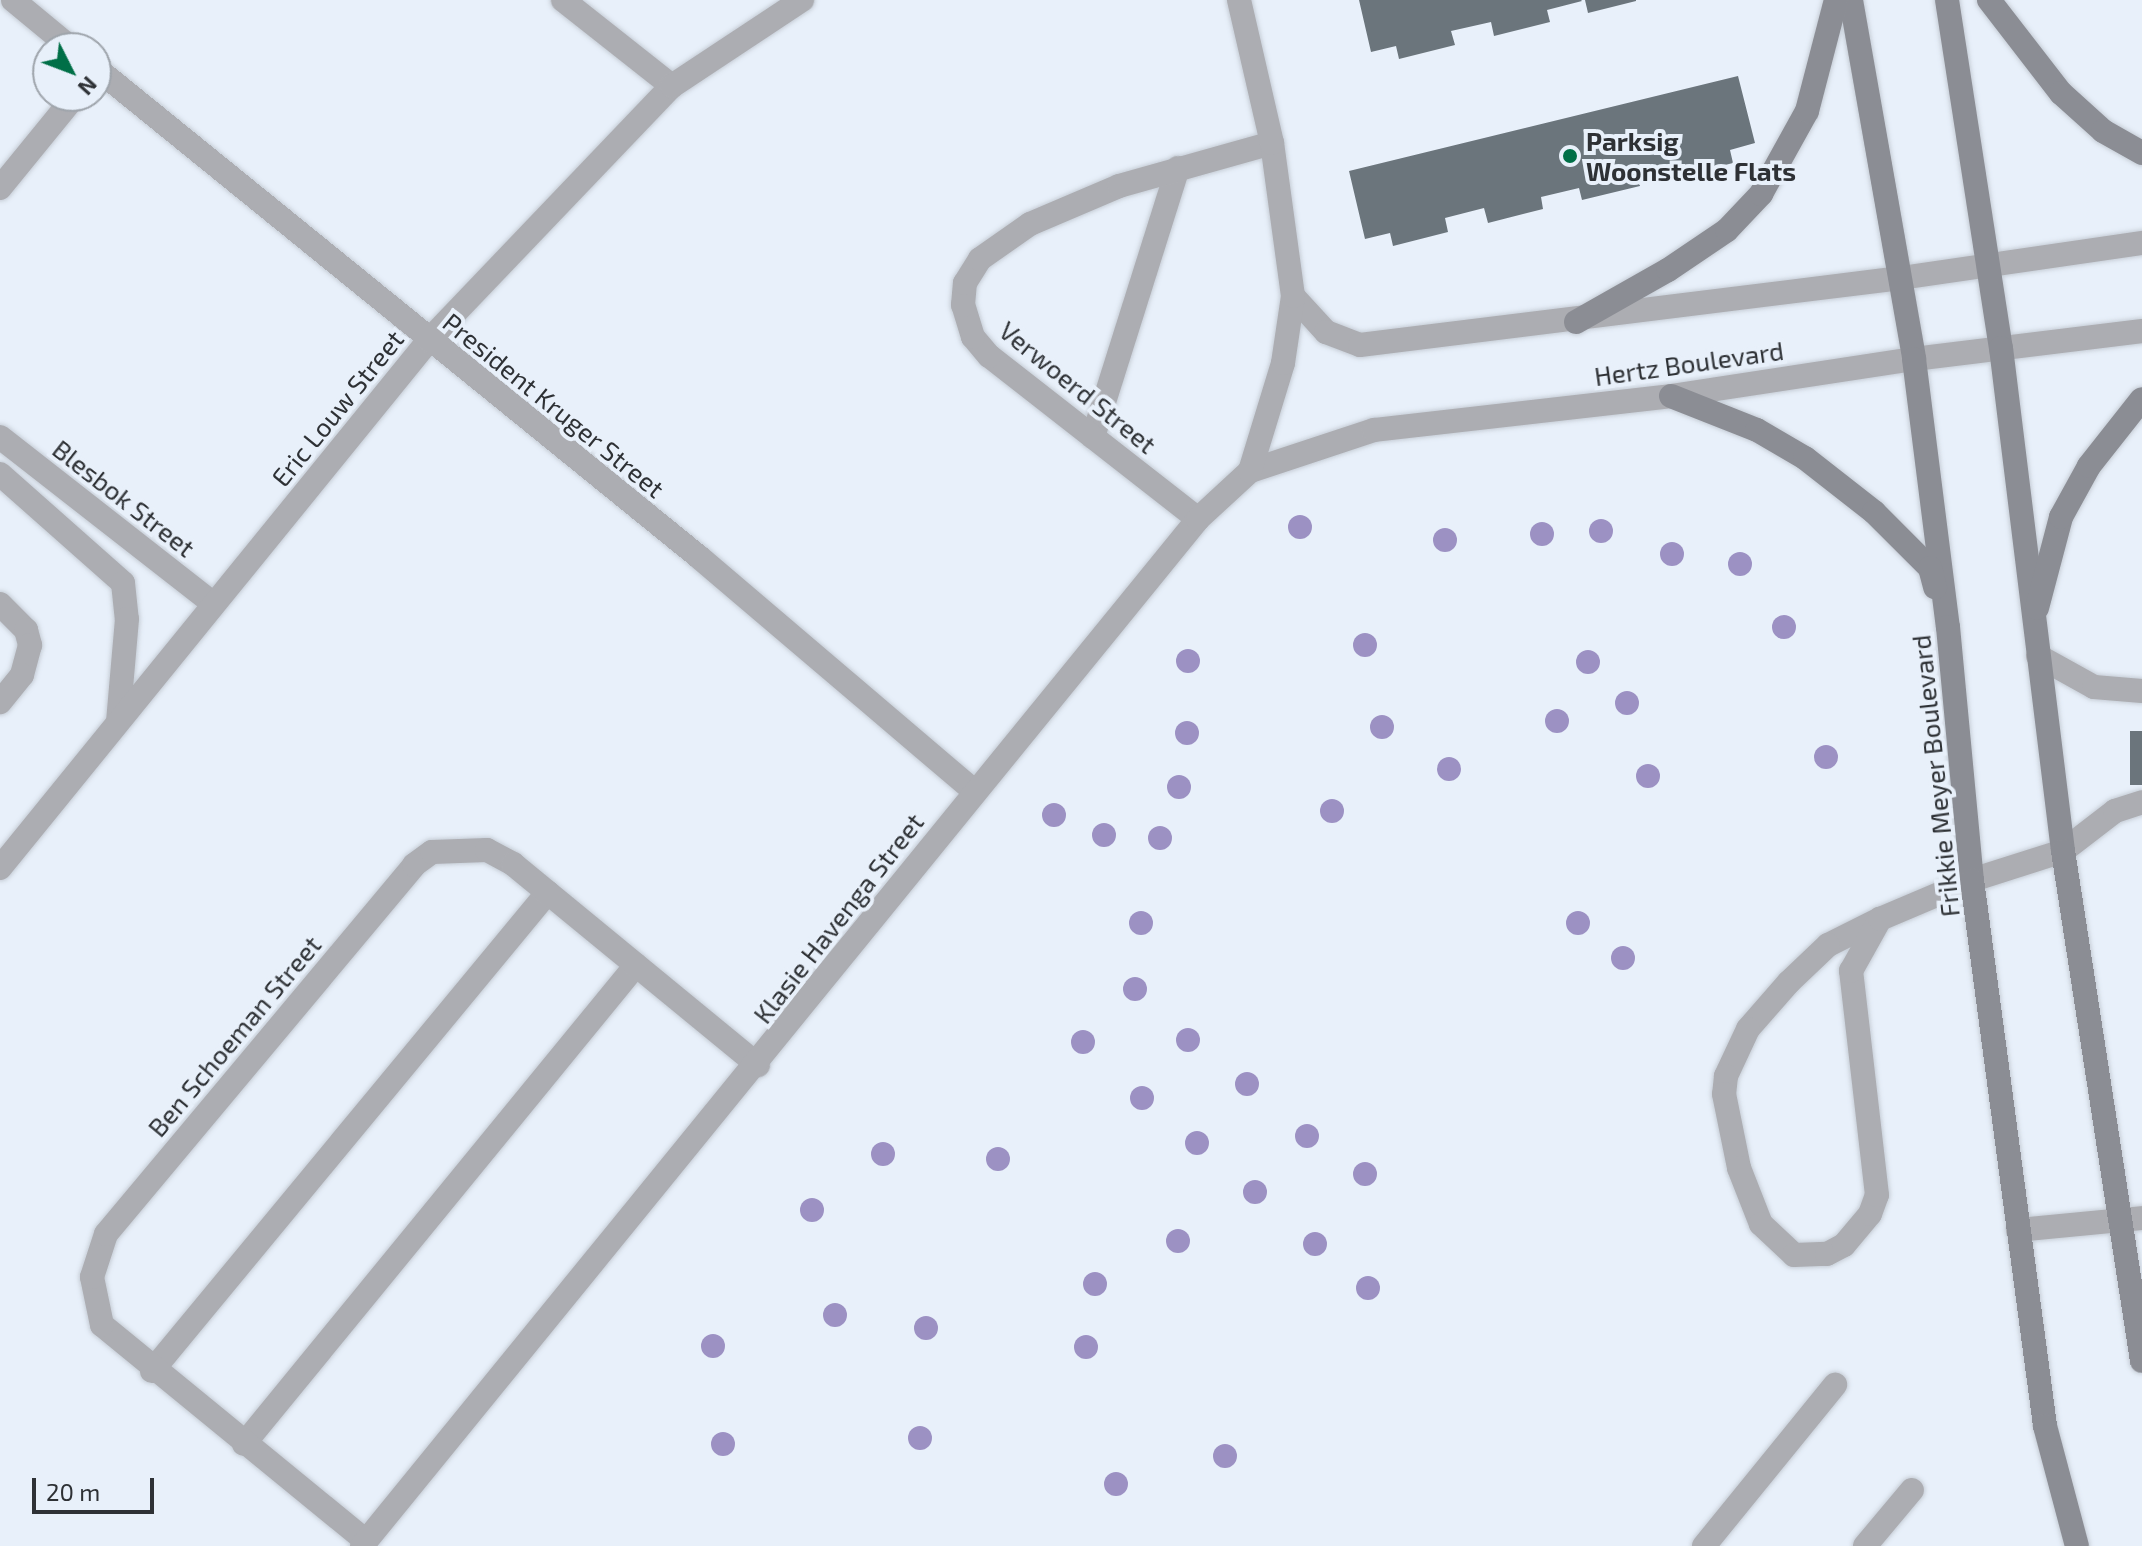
<!DOCTYPE html>
<style>
body{margin:0}
#map{position:relative;width:2142px;height:1546px;overflow:hidden;background:#e8f0fa;font-family:"Exo 2",sans-serif}
div>[style]{position:absolute}
.building>*{inset:0;background:#6b757c}
.roads{filter:drop-shadow(0 0 2px #c7ced7) drop-shadow(0 0 2px #c7ced7)}
.service>*{height:24px;margin:-12px;padding:0 12px;transform-origin:12px;border-radius:12px;background:#acadb2}
.minor>*{height:24px;margin:-12px;padding:0 12px;transform-origin:12px;border-radius:12px;background:#acadb2}
.tertiary>*{height:24px;margin:-12px;padding:0 12px;transform-origin:12px;border-radius:12px;background:#acadb2}
.secondary>*{height:24px;margin:-12px;padding:0 12px;transform-origin:12px;border-radius:12px;background:#8b8d94}
.trees>*{width:24px;height:24px;margin:-12px;border-radius:50%;background:#9c91c3}
.dots>*{width:22px;height:22px;translate:-50% -50%;box-sizing:border-box;border:4px solid #e8f0fa;border-radius:50%}
span{translate:-50% -50%;white-space:nowrap;text-align:center;line-height:1.15;-webkit-text-stroke:8px #e8f0fa;paint-order:stroke}
.poi-label{font-size:26px;color:#2e3135;font-weight:700}
.left{translate:0 -50%;text-align:left}
.street-label{font-size:26px;color:#2e3135}
.north{position:absolute;left:32px;top:32px;width:80px;height:80px;box-sizing:border-box;background:#e8f0fa;border:2px solid #9ea4ab;border-radius:50%;rotate:132deg;font-size:22px;font-weight:700;line-height:32px;text-align:center;color:#2e3135}
.north::after{content:'';display:block;margin:auto;width:28px;height:36px;background:#006f47;clip-path:polygon(50% 0,100% 100%,50% 72%,0 100%)}
.scale{position:absolute;left:32px;top:1478px;width:122px;height:36px;box-sizing:border-box;border:4px solid #2e3135;border-top:0;padding-left:10px;font-size:24px;line-height:28px;white-space:nowrap;color:#2e3135;-webkit-text-stroke:6px #e8f0fa;paint-order:stroke}
</style>
<div id="map">
<div class="building">
<i style="clip-path:polygon(1359px 0,1581px 0,1582px 1px,1547px 10px,1550px 22px,1494px 36px,1491px 22px,1451px 31px,1455px 45px,1399px 59px,1396px 46px,1371px 52px)"></i>
<i style="clip-path:polygon(1585px 0,1636px 0,1636px 1px,1588px 13px)"></i>
<i style="clip-path:polygon(1738px 76px,1755px 143px,1730px 150px,1733px 163px,1677px 177px,1674px 164px,1638px 174px,1640px 186px,1582px 200px,1579px 188px,1541px 197px,1543px 209px,1488px 223px,1484px 208px,1445px 218px,1448px 232px,1393px 246px,1390px 233px,1365px 239px,1349px 171px)"></i>
<i style="clip-path:polygon(2130px 731px,2142px 731px,2142px 785px,2130px 785px)"></i>
</div>
<div class="roads">
<div class="service">
<i style="left:563px;top:0;width:139px;rotate:38.3deg"></i>
<i style="left:0;top:188px;width:119px;rotate:-50.8deg"></i>
<i style="left:0;top:437px;width:271px;rotate:38deg"></i>
<i style="left:1093px;top:437px;width:282px;rotate:-72.5deg"></i>
<i style="left:0;top:474px;width:164px;rotate:41.5deg"></i>
<i style="left:123px;top:583px;width:36px;rotate:84deg"></i>
<i style="left:127px;top:619px;width:102px;rotate:95deg"></i>
<i style="left:1198px;top:519px;width:265px;rotate:-142deg"></i>
<i style="left:989px;top:356px;width:25px;rotate:-130deg"></i>
<i style="left:973px;top:337px;width:34px;rotate:-107deg"></i>
<i style="left:963px;top:305px;width:22px;rotate:-85deg"></i>
<i style="left:965px;top:283px;width:28px;rotate:-58deg"></i>
<i style="left:980px;top:259px;width:61px;rotate:-35deg"></i>
<i style="left:1030px;top:224px;width:97px;rotate:-23.1deg"></i>
<i style="left:1119px;top:186px;width:159px;rotate:-15.7deg"></i>
<i style="left:0;top:604px;width:37px;rotate:45deg"></i>
<i style="left:26px;top:630px;width:16px;rotate:75deg"></i>
<i style="left:30px;top:645px;width:31px;rotate:105deg"></i>
<i style="left:22px;top:675px;width:35px;rotate:129deg"></i>
<i style="left:2038px;top:656px;width:64px;rotate:29deg"></i>
<i style="left:2094px;top:687px;width:48px;rotate:4.8deg"></i>
<i style="left:0;top:868px;width:680px;rotate:-50.91deg"></i>
<i style="left:429px;top:340px;width:352px;rotate:-46.3deg"></i>
<i style="left:672px;top:86px;width:156px;rotate:-33.5deg"></i>
<i style="left:1880px;top:919px;width:58px;rotate:153.4deg"></i>
<i style="left:1828px;top:945px;width:54px;rotate:136.5deg"></i>
<i style="left:1789px;top:982px;width:62px;rotate:131.1deg"></i>
<i style="left:1748px;top:1029px;width:52px;rotate:115.1deg"></i>
<i style="left:1726px;top:1076px;width:18px;rotate:96deg"></i>
<i style="left:1724px;top:1094px;width:76px;rotate:78.5deg"></i>
<i style="left:1739px;top:1168px;width:60px;rotate:68.6deg"></i>
<i style="left:1761px;top:1224px;width:45px;rotate:43.2deg"></i>
<i style="left:1794px;top:1255px;width:33px;rotate:-2deg"></i>
<i style="left:1827px;top:1254px;width:19px;rotate:-28deg"></i>
<i style="left:1844px;top:1245px;width:40px;rotate:-50deg"></i>
<i style="left:1870px;top:1214px;width:20px;rotate:-70deg"></i>
<i style="left:1877px;top:1195px;width:226px;rotate:-96.6deg"></i>
<i style="left:1851px;top:971px;width:60px;rotate:-60.9deg"></i>
<i style="left:1880px;top:919px;width:100px;rotate:-23deg"></i>
<i style="left:1972px;top:880px;width:96px;rotate:-17.7deg"></i>
<i style="left:2063px;top:851px;width:66px;rotate:-37.6deg"></i>
<i style="left:2115px;top:811px;width:28px;rotate:-18deg"></i>
<i style="left:2018px;top:1230px;width:125px;rotate:-5.5deg"></i>
<i style="left:152px;top:1371px;width:621px;rotate:-50.42deg"></i>
<i style="left:244px;top:1444px;width:619px;rotate:-50.7deg"></i>
<i style="left:366px;top:1541px;width:341px;rotate:-140.7deg"></i>
<i style="left:102px;top:1325px;width:49px;rotate:-101.8deg"></i>
<i style="left:92px;top:1277px;width:45px;rotate:-72deg"></i>
<i style="left:106px;top:1234px;width:481px;rotate:-50.1deg"></i>
<i style="left:414px;top:865px;width:22px;rotate:-36deg"></i>
<i style="left:432px;top:852px;width:55px;rotate:-2.1deg"></i>
<i style="left:487px;top:850px;width:30px;rotate:28deg"></i>
<i style="left:513px;top:864px;width:317px;rotate:39.4deg"></i>
<i style="left:1704px;top:1546px;width:208px;rotate:-50.9deg"></i>
<i style="left:1865px;top:1546px;width:73px;rotate:-50deg"></i>
</div>
<div class="minor">
<i style="left:13px;top:0;width:75px;rotate:39.6deg"></i>
<i style="left:96px;top:68px;width:776px;rotate:39.04deg"></i>
<i style="left:699px;top:557px;width:361px;rotate:40.4deg"></i>
<i style="left:1293px;top:296px;width:49px;rotate:47.5deg"></i>
<i style="left:1326px;top:332px;width:36px;rotate:21deg"></i>
<i style="left:1360px;top:345px;width:545px;rotate:-7.06deg"></i>
<i style="left:1250px;top:471px;width:131px;rotate:-18.3deg"></i>
<i style="left:1374px;top:430px;width:299px;rotate:-6.5deg"></i>
<i style="left:1671px;top:396px;width:246px;rotate:-8.7deg"></i>
<i style="left:362px;top:1546px;width:1324px;rotate:-50.85deg"></i>
<i style="left:1198px;top:519px;width:71px;rotate:-42.7deg"></i>
<i style="left:1250px;top:471px;width:113px;rotate:-73deg"></i>
<i style="left:1283px;top:363px;width:68px;rotate:-81.5deg"></i>
<i style="left:1293px;top:296px;width:154px;rotate:-97.8deg"></i>
<i style="left:1272px;top:143px;width:147px;rotate:-103deg"></i>
</div>
<div class="tertiary">
<i style="left:1901px;top:278px;width:244px;rotate:-8.3deg"></i>
<i style="left:1914px;top:359px;width:230px;rotate:-7deg"></i>
</div>
<div class="secondary">
<i style="left:1851px;top:0;width:364px;rotate:80deg"></i>
<i style="left:1914px;top:359px;width:270px;rotate:82.8deg"></i>
<i style="left:1948px;top:627px;width:254px;rotate:84.6deg"></i>
<i style="left:1972px;top:880px;width:551px;rotate:82.38deg"></i>
<i style="left:2045px;top:1426px;width:124px;rotate:75.1deg"></i>
<i style="left:1947px;top:0;width:352px;rotate:81.2deg"></i>
<i style="left:2001px;top:348px;width:507px;rotate:82.97deg"></i>
<i style="left:2063px;top:851px;width:516px;rotate:81.19deg"></i>
<i style="left:1989px;top:0;width:118px;rotate:52.3deg"></i>
<i style="left:2061px;top:93px;width:57px;rotate:42.1deg"></i>
<i style="left:2103px;top:131px;width:45px;rotate:29.4deg"></i>
<i style="left:1576px;top:322px;width:106px;rotate:-29.5deg"></i>
<i style="left:1668px;top:270px;width:71px;rotate:-34.1deg"></i>
<i style="left:1727px;top:230px;width:50px;rotate:-46.6deg"></i>
<i style="left:1761px;top:194px;width:95px;rotate:-61deg"></i>
<i style="left:1807px;top:111px;width:115px;rotate:-75.4deg"></i>
<i style="left:1671px;top:396px;width:92px;rotate:21.6deg"></i>
<i style="left:1757px;top:430px;width:56px;rotate:30.3deg"></i>
<i style="left:1805px;top:458px;width:88px;rotate:38deg"></i>
<i style="left:1874px;top:512px;width:79px;rotate:45deg"></i>
<i style="left:1930px;top:568px;width:20px;rotate:75deg"></i>
<i style="left:2037px;top:608px;width:94px;rotate:-75.2deg"></i>
<i style="left:2061px;top:517px;width:58px;rotate:-61.2deg"></i>
<i style="left:2089px;top:466px;width:85px;rotate:-51.7deg"></i>
</div>
</div>
<div class="trees">
<i style="left:1300px;top:527px"></i>
<i style="left:1601px;top:531px"></i>
<i style="left:1542px;top:534px"></i>
<i style="left:1445px;top:540px"></i>
<i style="left:1672px;top:554px"></i>
<i style="left:1740px;top:564px"></i>
<i style="left:1784px;top:627px"></i>
<i style="left:1365px;top:645px"></i>
<i style="left:1188px;top:661px"></i>
<i style="left:1588px;top:662px"></i>
<i style="left:1627px;top:703px"></i>
<i style="left:1557px;top:721px"></i>
<i style="left:1382px;top:727px"></i>
<i style="left:1187px;top:733px"></i>
<i style="left:1826px;top:757px"></i>
<i style="left:1449px;top:769px"></i>
<i style="left:1648px;top:776px"></i>
<i style="left:1179px;top:787px"></i>
<i style="left:1332px;top:811px"></i>
<i style="left:1054px;top:815px"></i>
<i style="left:1104px;top:835px"></i>
<i style="left:1160px;top:838px"></i>
<i style="left:1141px;top:923px"></i>
<i style="left:1578px;top:923px"></i>
<i style="left:1623px;top:958px"></i>
<i style="left:1135px;top:989px"></i>
<i style="left:1188px;top:1040px"></i>
<i style="left:1083px;top:1042px"></i>
<i style="left:1247px;top:1084px"></i>
<i style="left:1142px;top:1098px"></i>
<i style="left:1307px;top:1136px"></i>
<i style="left:1197px;top:1143px"></i>
<i style="left:883px;top:1154px"></i>
<i style="left:998px;top:1159px"></i>
<i style="left:1365px;top:1174px"></i>
<i style="left:1255px;top:1192px"></i>
<i style="left:812px;top:1210px"></i>
<i style="left:1178px;top:1241px"></i>
<i style="left:1315px;top:1244px"></i>
<i style="left:1095px;top:1284px"></i>
<i style="left:1368px;top:1288px"></i>
<i style="left:835px;top:1315px"></i>
<i style="left:926px;top:1328px"></i>
<i style="left:713px;top:1346px"></i>
<i style="left:1086px;top:1347px"></i>
<i style="left:920px;top:1438px"></i>
<i style="left:723px;top:1444px"></i>
<i style="left:1225px;top:1456px"></i>
<i style="left:1116px;top:1484px"></i>
</div>
<div class="dots">
<i style="left:1570px;top:156px;background:#006f47"></i>
</div>
<div class="poi-label">
<span class="left" style="left:1586px;top:156px">Parksig<br>Woonstelle Flats</span>
</div>
<div class="street-label">
<span style="left:1689px;top:363px;rotate:-8deg">Hertz Boulevard</span>
<span style="left:1078px;top:387px;rotate:39deg">Verwoerd Street</span>
<span style="left:554px;top:405px;rotate:39deg">President Kruger Street</span>
<span style="left:337px;top:408px;rotate:-51deg">Eric Louw Street</span>
<span style="left:124px;top:498px;rotate:38deg">Blesbok Street</span>
<span style="left:1935px;top:776px;rotate:-96deg">Frikkie Meyer Boulevard</span>
<span style="left:838px;top:918px;rotate:-52deg">Klasie Havenga Street</span>
<span style="left:234px;top:1036px;rotate:-50deg">Ben Schoeman Street</span>
</div>
<div class="north">N</div>
<div class="scale">20 m</div>
</div>
